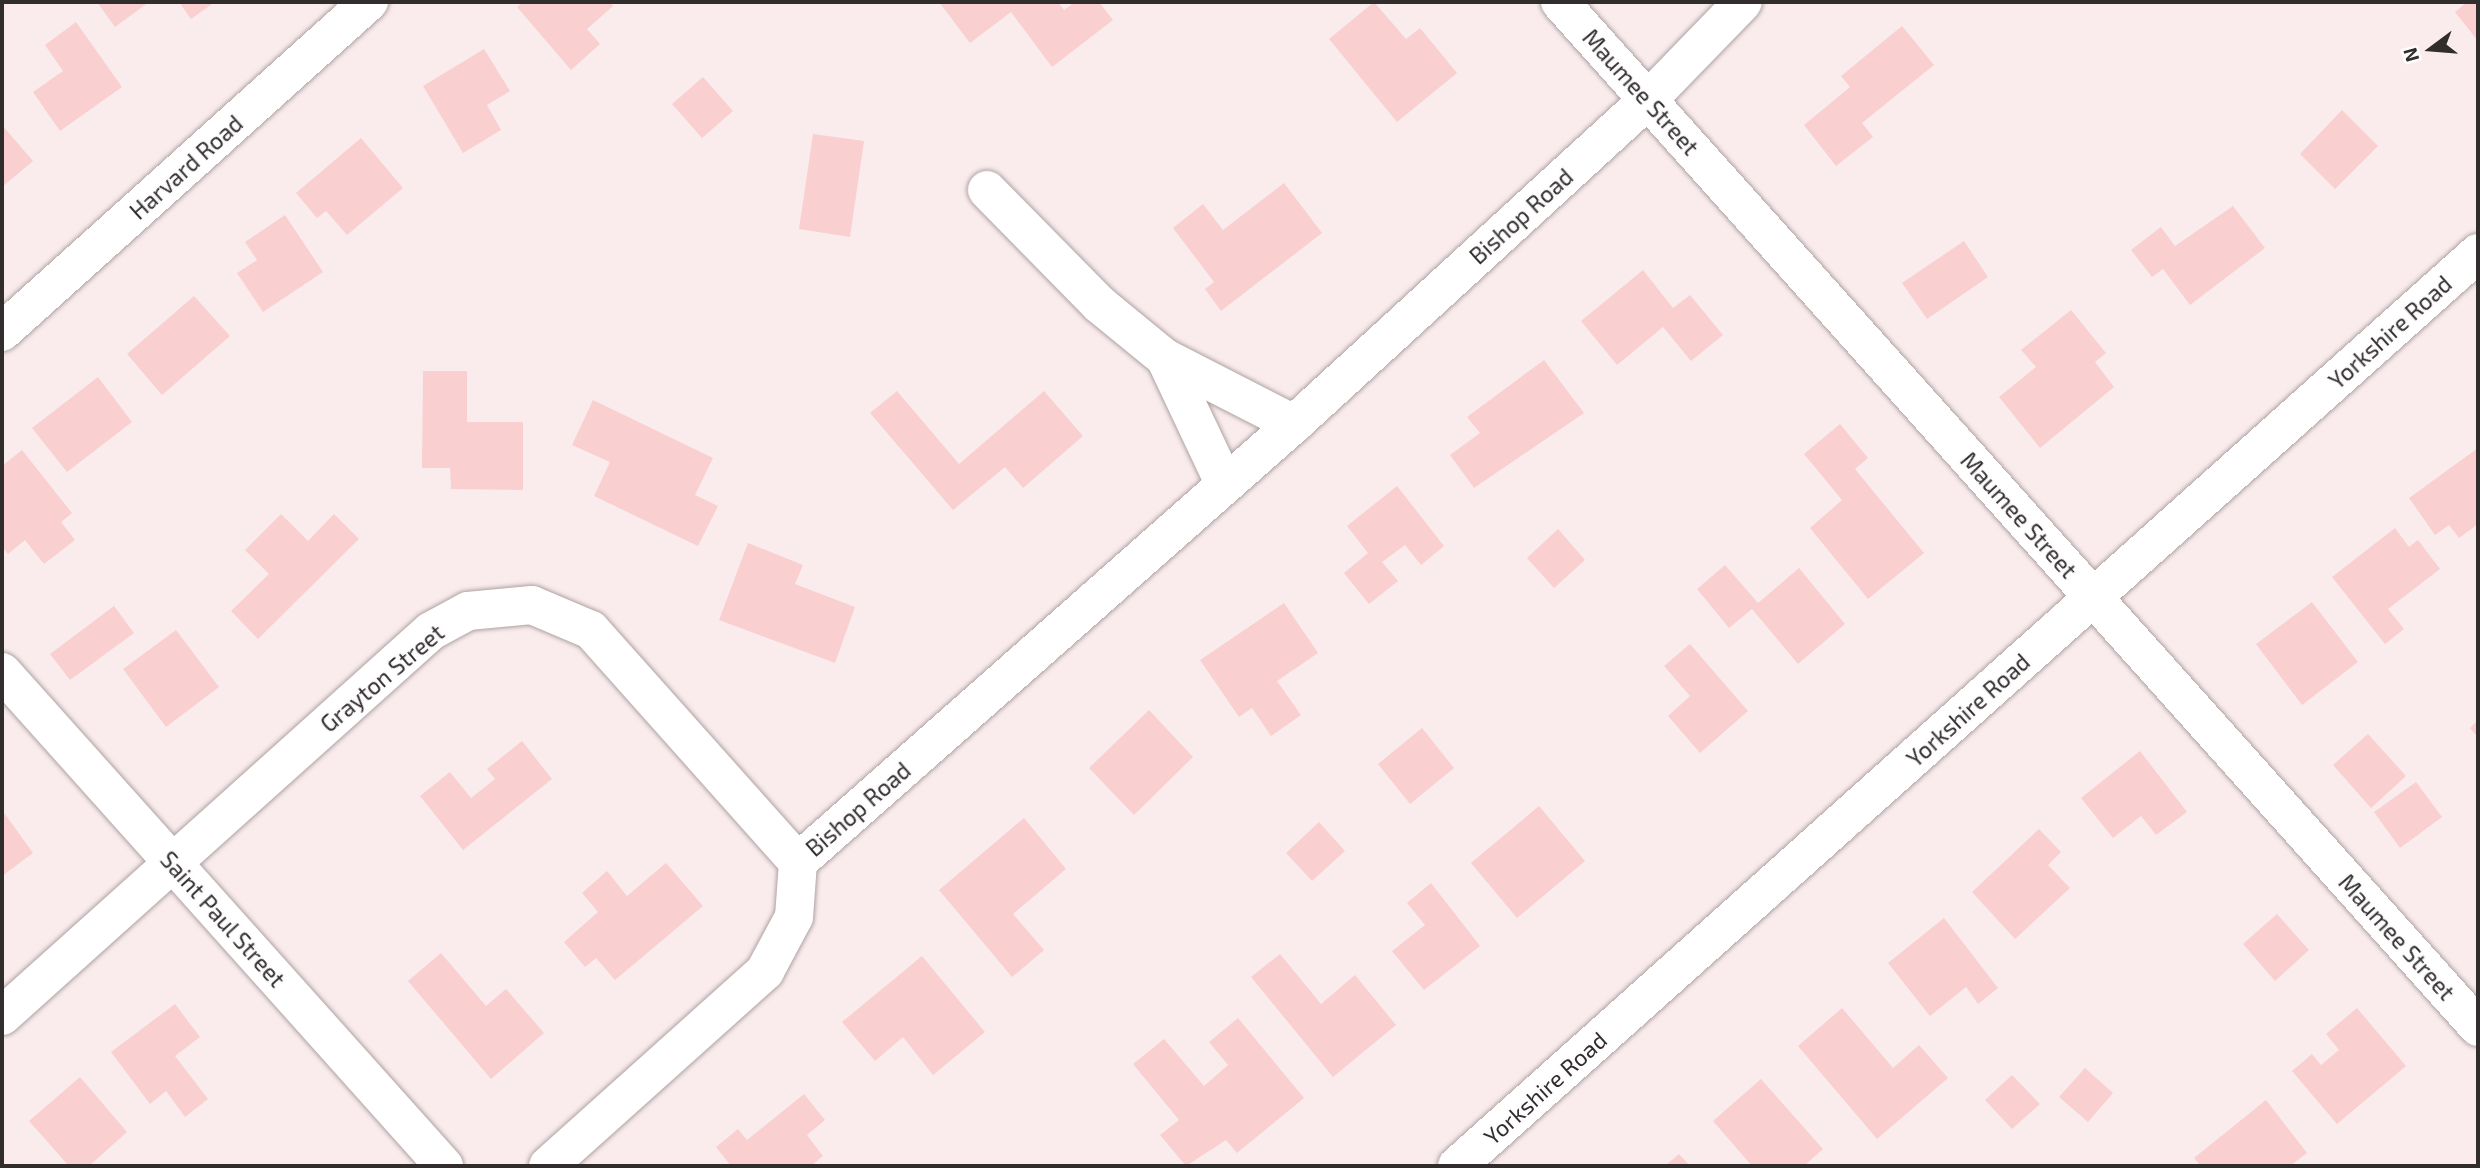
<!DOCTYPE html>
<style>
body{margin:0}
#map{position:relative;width:2480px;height:1168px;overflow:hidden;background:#faeced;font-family:"Exo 2",sans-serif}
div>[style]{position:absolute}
.building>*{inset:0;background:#f9cfd0}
.roads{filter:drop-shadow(0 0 2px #afa2a2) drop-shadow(0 0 2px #afa2a2)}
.minor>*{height:38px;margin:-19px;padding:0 19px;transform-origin:19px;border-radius:19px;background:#fff}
span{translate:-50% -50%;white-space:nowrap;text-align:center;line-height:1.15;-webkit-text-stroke:5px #fdfdfd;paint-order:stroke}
.street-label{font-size:23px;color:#322d2d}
.frame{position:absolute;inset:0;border:4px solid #322d2d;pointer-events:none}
.north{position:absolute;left:2396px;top:14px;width:70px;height:70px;-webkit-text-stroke:5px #fdfdfd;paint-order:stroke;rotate:254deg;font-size:19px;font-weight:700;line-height:28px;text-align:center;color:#322d2d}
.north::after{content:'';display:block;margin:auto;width:24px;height:32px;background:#322d2d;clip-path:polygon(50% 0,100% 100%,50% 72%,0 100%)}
</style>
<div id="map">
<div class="building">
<i style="clip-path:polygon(97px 2px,149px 2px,115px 27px)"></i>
<i style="clip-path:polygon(179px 2px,215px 2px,191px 19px)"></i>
<i style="clip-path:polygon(523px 2px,610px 2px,613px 6px,587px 29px,600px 44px,571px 70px,517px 7px)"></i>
<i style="clip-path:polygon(939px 2px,1058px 2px,1064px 10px,1075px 2px,1099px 2px,1113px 20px,1052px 67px,1011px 12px,970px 43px)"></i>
<i style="clip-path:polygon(1374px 2px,1406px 39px,1420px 28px,1457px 73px,1397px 122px,1329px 39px)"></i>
<i style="clip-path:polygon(2467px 2px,2478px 2px,2478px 41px,2455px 12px)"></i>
<i style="clip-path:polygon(76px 22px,122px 87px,60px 131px,33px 92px,63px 71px,45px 45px)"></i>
<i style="clip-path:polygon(1902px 26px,1934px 65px,1862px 123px,1873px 137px,1836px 166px,1804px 125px,1850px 87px,1841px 76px)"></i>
<i style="clip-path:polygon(484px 49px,510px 91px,487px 105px,501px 130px,463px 153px,423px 86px)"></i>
<i style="clip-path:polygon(703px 77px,733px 111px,702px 138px,672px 104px)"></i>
<i style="clip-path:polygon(2342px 110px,2378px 146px,2335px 189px,2300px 154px)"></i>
<i style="clip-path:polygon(2px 125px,33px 161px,2px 187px)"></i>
<i style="clip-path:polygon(813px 134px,864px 141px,850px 237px,799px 229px)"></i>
<i style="clip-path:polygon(361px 138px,403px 188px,347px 235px,326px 211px,317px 218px,296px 193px)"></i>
<i style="clip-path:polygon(1284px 183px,1322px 233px,1221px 311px,1205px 289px,1214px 282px,1173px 228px,1203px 204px,1223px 230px)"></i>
<i style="clip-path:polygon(2233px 206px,2265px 248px,2190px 305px,2163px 269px,2152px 277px,2131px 250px,2161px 227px,2175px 246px)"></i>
<i style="clip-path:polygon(285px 215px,323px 272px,263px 312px,237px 273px,257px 260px,245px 242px)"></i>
<i style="clip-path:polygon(1964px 241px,1988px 277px,1927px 319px,1902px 283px)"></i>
<i style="clip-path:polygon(1643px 270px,1673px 308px,1690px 295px,1723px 335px,1691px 361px,1663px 327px,1617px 365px,1581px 321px)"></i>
<i style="clip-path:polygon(194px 296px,230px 336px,162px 395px,127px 354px)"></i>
<i style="clip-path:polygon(2071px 310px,2106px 353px,2095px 362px,2114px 387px,2040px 448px,1999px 397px,2036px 367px,2021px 350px)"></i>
<i style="clip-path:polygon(1544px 360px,1584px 413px,1474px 488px,1450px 455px,1480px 433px,1467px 417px)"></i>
<i style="clip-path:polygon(423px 371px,467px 371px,467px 422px,523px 422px,523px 490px,451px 489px,450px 468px,422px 468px)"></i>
<i style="clip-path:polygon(98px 377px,132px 422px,67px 472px,32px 428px)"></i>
<i style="clip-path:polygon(897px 391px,959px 464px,1044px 391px,1083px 436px,1023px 488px,1005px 467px,953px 510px,870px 413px)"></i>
<i style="clip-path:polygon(593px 400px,713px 458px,695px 495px,718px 506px,698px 546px,594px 496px,610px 462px,572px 445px)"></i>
<i style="clip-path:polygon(1840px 424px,1868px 458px,1855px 469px,1924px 553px,1868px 599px,1810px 528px,1842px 500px,1804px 454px)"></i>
<i style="clip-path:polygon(2478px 448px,2478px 524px,2459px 538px,2449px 525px,2435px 535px,2409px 498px)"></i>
<i style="clip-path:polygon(22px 450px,72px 513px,61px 522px,75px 540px,44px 564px,25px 540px,8px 554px,2px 547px,2px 466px)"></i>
<i style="clip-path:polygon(1397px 486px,1444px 546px,1421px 565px,1405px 545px,1382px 562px,1398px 581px,1369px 604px,1344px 573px,1368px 553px,1347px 526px)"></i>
<i style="clip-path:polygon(281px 514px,308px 541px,334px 514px,359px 539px,258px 639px,231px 611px,269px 574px,245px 550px)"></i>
<i style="clip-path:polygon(2395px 528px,2409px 547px,2418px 540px,2440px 569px,2388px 609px,2404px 629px,2385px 644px,2332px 577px)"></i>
<i style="clip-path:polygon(1558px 529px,1585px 560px,1554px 588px,1527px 558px)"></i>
<i style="clip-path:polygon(748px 543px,803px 565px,795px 584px,855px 607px,835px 663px,719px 620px)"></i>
<i style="clip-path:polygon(1725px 565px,1758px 603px,1799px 568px,1845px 624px,1798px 664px,1752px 609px,1729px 628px,1697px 589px)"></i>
<i style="clip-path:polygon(2312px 602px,2358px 662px,2302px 705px,2256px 644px)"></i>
<i style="clip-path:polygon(1284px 603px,1318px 653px,1277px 681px,1301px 715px,1271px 736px,1252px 708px,1239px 717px,1200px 660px)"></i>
<i style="clip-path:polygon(114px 606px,134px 633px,70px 680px,50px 654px)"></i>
<i style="clip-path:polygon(176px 630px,219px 687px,166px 727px,123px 669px)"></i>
<i style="clip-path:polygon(1690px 644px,1748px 711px,1700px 753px,1668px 716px,1690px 696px,1664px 666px)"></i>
<i style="clip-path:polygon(1149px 710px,1193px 757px,1134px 815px,1089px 768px)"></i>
<i style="clip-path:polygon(2478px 720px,2478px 738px,2470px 728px)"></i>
<i style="clip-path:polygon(1422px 728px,1454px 768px,1410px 804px,1378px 764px)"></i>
<i style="clip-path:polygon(2368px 734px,2406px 776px,2371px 808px,2333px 765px)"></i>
<i style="clip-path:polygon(522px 741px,552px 779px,463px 850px,420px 796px,450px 772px,471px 798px,495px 779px,487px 769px)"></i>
<i style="clip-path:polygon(2140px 751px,2187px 812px,2156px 835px,2141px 816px,2113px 838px,2081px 798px)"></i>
<i style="clip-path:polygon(2416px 782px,2442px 817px,2400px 848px,2374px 812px)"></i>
<i style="clip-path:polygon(1539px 806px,1585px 861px,1517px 918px,1471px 863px)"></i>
<i style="clip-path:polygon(2px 810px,33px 853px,2px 876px)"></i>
<i style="clip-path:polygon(1024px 818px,1066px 869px,1013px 914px,1044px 950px,1012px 977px,939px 890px)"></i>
<i style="clip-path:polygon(1319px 822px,1345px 851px,1312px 881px,1286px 853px)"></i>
<i style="clip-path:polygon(2039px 829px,2061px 852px,2048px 865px,2070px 888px,2015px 939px,1972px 892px)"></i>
<i style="clip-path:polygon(666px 863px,703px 906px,615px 980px,596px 958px,585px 967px,564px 942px,598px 912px,582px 893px,607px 871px,627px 896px)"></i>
<i style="clip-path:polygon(1431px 883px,1480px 946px,1424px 990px,1392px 951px,1425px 925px,1407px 903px)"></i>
<i style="clip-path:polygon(2277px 914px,2309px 950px,2275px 981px,2243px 944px)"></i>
<i style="clip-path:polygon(1944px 918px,1998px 988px,1978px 1004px,1966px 987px,1930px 1016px,1888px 963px)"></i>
<i style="clip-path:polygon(441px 953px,486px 1006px,506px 989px,544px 1033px,491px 1079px,408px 981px)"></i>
<i style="clip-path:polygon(1280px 954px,1321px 1004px,1355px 975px,1396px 1025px,1333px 1077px,1251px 977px)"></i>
<i style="clip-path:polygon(922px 956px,985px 1032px,933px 1075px,903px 1037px,875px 1061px,842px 1022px)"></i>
<i style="clip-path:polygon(175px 1004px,200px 1037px,175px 1056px,208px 1099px,185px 1117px,166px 1091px,150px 1104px,111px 1052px)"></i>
<i style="clip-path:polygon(1842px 1008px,1893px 1068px,1919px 1045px,1948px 1078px,1877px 1139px,1798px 1046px)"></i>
<i style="clip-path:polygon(2357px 1008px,2406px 1066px,2337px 1124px,2292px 1071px,2312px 1054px,2321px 1065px,2339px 1050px,2326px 1034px)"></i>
<i style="clip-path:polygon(1238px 1018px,1304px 1098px,1237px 1153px,1226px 1140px,1186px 1166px,1160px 1135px,1179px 1120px,1133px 1064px,1164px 1039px,1204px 1086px,1228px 1065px,1209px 1042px)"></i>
<i style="clip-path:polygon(2085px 1068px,2113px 1093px,2088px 1122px,2059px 1097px)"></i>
<i style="clip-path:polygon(2012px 1075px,2040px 1104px,2012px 1129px,1985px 1100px)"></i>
<i style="clip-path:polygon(80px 1077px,127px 1132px,89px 1166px,69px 1166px,29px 1121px)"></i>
<i style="clip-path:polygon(1761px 1079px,1823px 1149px,1804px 1166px,1752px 1166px,1713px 1121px)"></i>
<i style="clip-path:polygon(804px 1094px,825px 1120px,807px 1135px,823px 1156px,811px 1166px,731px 1166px,716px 1147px,738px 1129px,747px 1140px)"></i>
<i style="clip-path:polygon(2266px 1100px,2307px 1153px,2290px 1166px,2201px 1166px,2194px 1158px)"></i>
<i style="clip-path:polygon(1679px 1154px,1690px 1166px,1665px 1166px)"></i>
</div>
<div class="roads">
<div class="minor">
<i style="left:1560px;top:2px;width:1376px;rotate:48.15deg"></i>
<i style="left:987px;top:190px;width:160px;rotate:45.5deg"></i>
<i style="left:1099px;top:304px;width:85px;rotate:39.3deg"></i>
<i style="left:1165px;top:358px;width:145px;rotate:27.1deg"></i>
<i style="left:2px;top:332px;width:494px;rotate:-42deg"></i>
<i style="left:1165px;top:358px;width:140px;rotate:64.7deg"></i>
<i style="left:2px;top:672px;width:663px;rotate:48.18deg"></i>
<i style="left:2px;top:1016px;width:576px;rotate:-41.91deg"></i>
<i style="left:431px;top:631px;width:42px;rotate:-28.4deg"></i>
<i style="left:468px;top:611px;width:64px;rotate:-5.4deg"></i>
<i style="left:532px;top:605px;width:64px;rotate:23deg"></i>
<i style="left:591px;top:630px;width:311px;rotate:48.3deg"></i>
<i style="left:548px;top:1166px;width:292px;rotate:-41.9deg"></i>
<i style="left:765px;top:971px;width:61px;rotate:-61.8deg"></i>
<i style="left:794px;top:917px;width:55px;rotate:-85.8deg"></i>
<i style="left:798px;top:862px;width:662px;rotate:-41.45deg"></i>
<i style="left:1294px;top:424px;width:480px;rotate:-42.5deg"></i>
<i style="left:1648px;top:100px;width:136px;rotate:-45.9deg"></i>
<i style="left:1457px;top:1166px;width:1370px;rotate:-41.8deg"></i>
</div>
</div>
<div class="street-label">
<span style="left:1641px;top:92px;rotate:48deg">Maumee Street</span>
<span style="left:186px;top:167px;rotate:-42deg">Harvard Road</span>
<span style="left:1521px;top:216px;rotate:-42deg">Bishop Road</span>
<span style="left:2390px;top:332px;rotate:-42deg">Yorkshire Road</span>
<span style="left:2019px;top:515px;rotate:48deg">Maumee Street</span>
<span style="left:382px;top:678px;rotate:-40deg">Grayton Street</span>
<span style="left:1968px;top:710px;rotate:-42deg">Yorkshire Road</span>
<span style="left:858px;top:809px;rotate:-41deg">Bishop Road</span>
<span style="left:223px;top:919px;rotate:48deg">Saint Paul Street</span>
<span style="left:2397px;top:937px;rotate:48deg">Maumee Street</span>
<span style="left:1545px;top:1088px;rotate:-42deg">Yorkshire Road</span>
</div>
<div class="frame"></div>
<div class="north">N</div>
</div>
